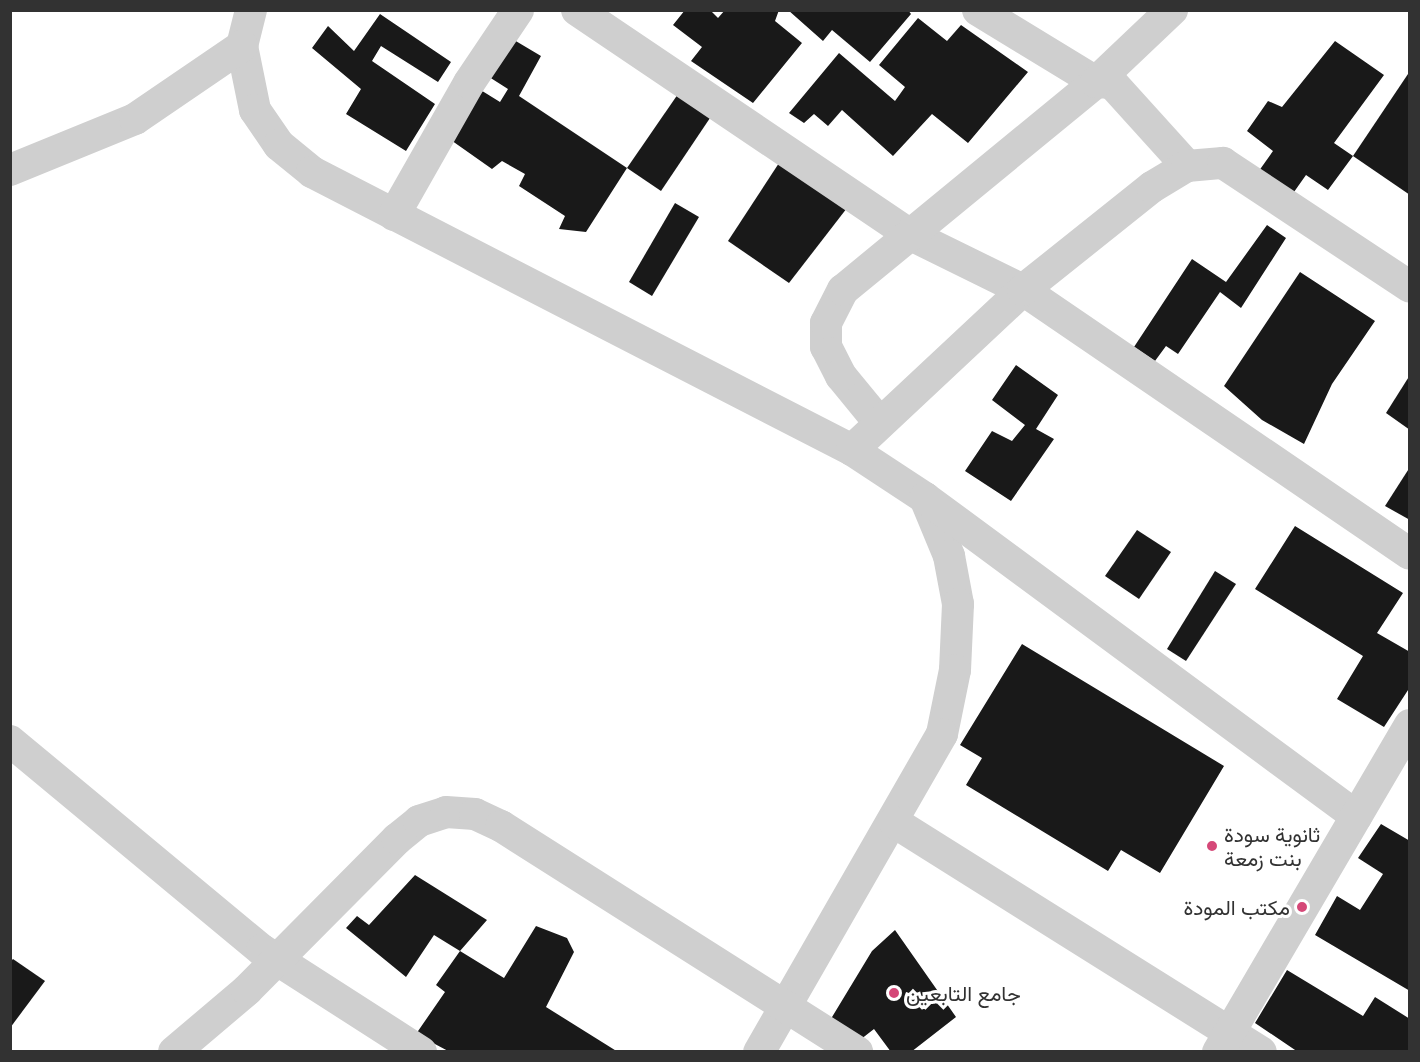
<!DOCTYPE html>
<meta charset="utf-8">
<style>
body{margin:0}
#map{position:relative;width:1420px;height:1062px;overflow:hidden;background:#fff;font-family:Lato,Vazirmatn,sans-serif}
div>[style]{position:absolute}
.building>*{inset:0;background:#191919}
.minor>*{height:32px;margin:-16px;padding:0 16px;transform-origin:16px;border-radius:16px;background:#cfcfcf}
.dots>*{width:16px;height:16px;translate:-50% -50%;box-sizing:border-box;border:3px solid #fff;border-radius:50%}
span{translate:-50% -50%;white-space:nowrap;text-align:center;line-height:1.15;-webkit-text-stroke:6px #fff;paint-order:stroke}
.poi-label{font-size:21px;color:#323232}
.left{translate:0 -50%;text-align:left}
.right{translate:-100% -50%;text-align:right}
.frame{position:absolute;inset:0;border:12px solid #323232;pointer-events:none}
</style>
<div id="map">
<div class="building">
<i style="clip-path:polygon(685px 10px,710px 10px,718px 18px,725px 10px,779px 10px,775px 21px,802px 43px,753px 103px,691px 61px,702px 47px,673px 25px)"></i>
<i style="clip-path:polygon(788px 10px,908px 10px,911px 14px,870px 62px,832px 30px,823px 41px)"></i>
<i style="clip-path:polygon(380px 14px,451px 62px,438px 82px,381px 46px,372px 61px,435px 104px,406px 151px,346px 114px,361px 89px,312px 48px,328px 26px,354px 51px)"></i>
<i style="clip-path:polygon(918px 18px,947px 41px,961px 25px,1028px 72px,968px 143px,932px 114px,893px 156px,842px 110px,828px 126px,814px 114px,804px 123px,789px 113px,839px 53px,895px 101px,905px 87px,879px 65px)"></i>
<i style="clip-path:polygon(509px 37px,541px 56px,519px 96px,627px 168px,586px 232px,559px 229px,565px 216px,519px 186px,525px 174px,502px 161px,492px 169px,448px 138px,479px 89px,500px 102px,508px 89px,486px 75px)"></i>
<i style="clip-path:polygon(1335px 41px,1384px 75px,1334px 143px,1353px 156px,1328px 190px,1306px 175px,1289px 199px,1256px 175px,1273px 151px,1247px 131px,1268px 101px,1282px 107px)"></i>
<i style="clip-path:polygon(1410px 71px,1410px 195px,1353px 156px)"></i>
<i style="clip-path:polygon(678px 94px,710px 118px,661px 191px,627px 168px)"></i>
<i style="clip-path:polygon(779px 163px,847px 208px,789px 283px,728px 241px)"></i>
<i style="clip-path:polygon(675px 203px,699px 217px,652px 296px,629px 282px)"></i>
<i style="clip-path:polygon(1267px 225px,1286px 238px,1241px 308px,1220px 292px,1178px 354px,1166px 346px,1155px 361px,1134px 347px,1192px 259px,1226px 282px)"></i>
<i style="clip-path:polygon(1300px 272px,1375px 321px,1332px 384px,1304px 444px,1262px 420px,1224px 386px)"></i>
<i style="clip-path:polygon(1016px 365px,1058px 395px,1036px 429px,1054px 439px,1011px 501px,965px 471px,992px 431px,1012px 441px,1025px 425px,992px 400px)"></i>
<i style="clip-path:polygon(1410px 375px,1410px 430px,1386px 413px)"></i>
<i style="clip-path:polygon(1410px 467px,1410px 520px,1385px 506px)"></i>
<i style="clip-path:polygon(1295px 526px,1403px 593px,1377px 633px,1410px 652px,1410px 687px,1384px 727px,1337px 699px,1363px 656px,1255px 589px)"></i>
<i style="clip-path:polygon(1137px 530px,1171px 552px,1139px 599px,1105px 576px)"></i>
<i style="clip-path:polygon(1215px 571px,1236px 584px,1186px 661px,1167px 649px)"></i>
<i style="clip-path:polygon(1022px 644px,1224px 766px,1160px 873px,1121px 850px,1108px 871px,966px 785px,982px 758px,960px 745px)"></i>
<i style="clip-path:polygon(1381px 824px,1410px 841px,1410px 991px,1315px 935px,1337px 896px,1360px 910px,1383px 874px,1358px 858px)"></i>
<i style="clip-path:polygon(415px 875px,487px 920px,460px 951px,434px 935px,406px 977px,346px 928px,357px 916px,369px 925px)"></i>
<i style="clip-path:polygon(536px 926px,567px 938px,574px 952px,546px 1007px,618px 1052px,450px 1052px,416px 1034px,445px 992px,436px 985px,460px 951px,504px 978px)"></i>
<i style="clip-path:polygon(895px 930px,956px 1017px,911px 1052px,891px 1052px,874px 1029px,856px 1043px,829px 1022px,872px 951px)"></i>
<i style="clip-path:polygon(13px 959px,45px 981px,10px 1028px,10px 962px)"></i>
<i style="clip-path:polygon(1287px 970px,1363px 1016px,1375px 997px,1410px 1019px,1410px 1052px,1298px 1052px,1255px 1023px)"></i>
</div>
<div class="minor">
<i style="left:251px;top:10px;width:37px;rotate:104deg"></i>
<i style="left:242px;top:46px;width:65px;rotate:78.5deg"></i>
<i style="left:255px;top:110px;width:42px;rotate:55.6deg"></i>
<i style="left:279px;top:145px;width:43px;rotate:39.3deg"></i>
<i style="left:312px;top:172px;width:607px;rotate:27.24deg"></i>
<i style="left:852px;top:450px;width:87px;rotate:33.3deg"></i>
<i style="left:925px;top:498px;width:63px;rotate:67.5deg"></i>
<i style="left:949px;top:556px;width:49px;rotate:79.4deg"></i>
<i style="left:958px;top:604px;width:66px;rotate:92.6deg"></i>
<i style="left:955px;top:670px;width:65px;rotate:101.5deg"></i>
<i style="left:942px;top:734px;width:367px;rotate:119.9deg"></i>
<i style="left:577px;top:10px;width:400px;rotate:34deg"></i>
<i style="left:909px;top:234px;width:127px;rotate:26.2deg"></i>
<i style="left:1023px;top:290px;width:468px;rotate:34.3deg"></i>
<i style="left:978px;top:10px;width:138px;rotate:31.4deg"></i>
<i style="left:1096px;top:82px;width:16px;rotate:4deg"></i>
<i style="left:1112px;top:83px;width:112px;rotate:47.9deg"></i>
<i style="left:10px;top:170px;width:135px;rotate:-22.2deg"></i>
<i style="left:135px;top:119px;width:130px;rotate:-34.3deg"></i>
<i style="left:394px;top:215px;width:152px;rotate:-60.4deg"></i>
<i style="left:469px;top:83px;width:88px;rotate:-56.1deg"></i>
<i style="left:878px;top:421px;width:58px;rotate:-129.4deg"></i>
<i style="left:841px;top:376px;width:33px;rotate:-117deg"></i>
<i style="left:826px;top:347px;width:24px;rotate:-90deg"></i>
<i style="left:826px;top:323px;width:37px;rotate:-63deg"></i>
<i style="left:843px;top:290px;width:328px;rotate:-39.4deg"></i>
<i style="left:1096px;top:82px;width:105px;rotate:-43.5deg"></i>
<i style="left:852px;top:450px;width:234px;rotate:-43.1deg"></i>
<i style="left:1023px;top:290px;width:165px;rotate:-38.6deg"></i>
<i style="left:1152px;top:187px;width:41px;rotate:-31deg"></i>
<i style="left:1187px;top:166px;width:36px;rotate:-5deg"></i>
<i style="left:1223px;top:163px;width:224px;rotate:33.5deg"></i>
<i style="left:925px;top:498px;width:536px;rotate:36.42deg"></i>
<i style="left:10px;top:741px;width:327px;rotate:39.7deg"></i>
<i style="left:262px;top:950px;width:189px;rotate:32.7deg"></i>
<i style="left:894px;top:822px;width:433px;rotate:32.1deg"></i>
<i style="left:174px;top:1052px;width:96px;rotate:-40.3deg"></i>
<i style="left:247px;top:990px;width:213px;rotate:-45.2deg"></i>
<i style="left:397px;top:839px;width:28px;rotate:-39deg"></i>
<i style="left:419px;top:821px;width:28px;rotate:-18deg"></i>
<i style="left:446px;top:812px;width:29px;rotate:4deg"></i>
<i style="left:475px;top:814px;width:29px;rotate:25deg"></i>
<i style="left:501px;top:826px;width:422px;rotate:32.4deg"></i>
<i style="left:1218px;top:1052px;width:379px;rotate:-59.6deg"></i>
</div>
<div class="dots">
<i style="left:1212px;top:846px;background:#d54878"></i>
<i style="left:1302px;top:907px;background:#d54878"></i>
<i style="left:894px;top:993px;background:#d54878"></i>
</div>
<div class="poi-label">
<span class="left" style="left:1224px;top:846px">ثانوية سودة<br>بنت زمعة</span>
<span class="right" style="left:1290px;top:907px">مكتب المودة</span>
<span class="left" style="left:906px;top:993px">جامع التابعين</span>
</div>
<div class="frame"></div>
</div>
